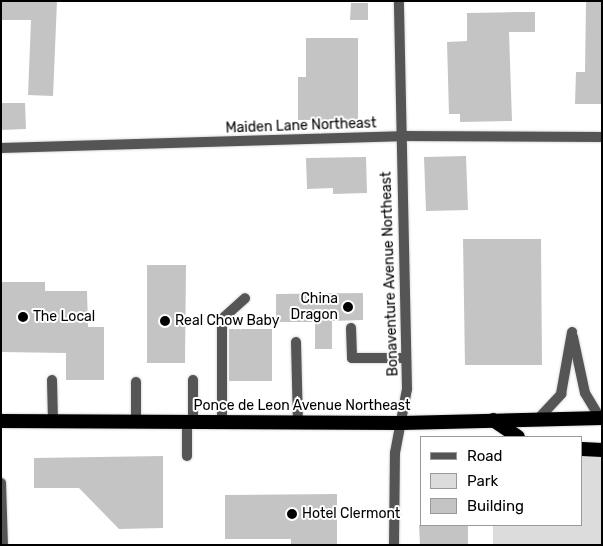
<!DOCTYPE html>
<style>
body{margin:0}
#map{position:relative;width:603px;height:546px;overflow:hidden;background:#fff;font-family:Rubik,sans-serif}
div>[style]{position:absolute}
.green>*{inset:0;background:#dcdcdc}
.building>*{inset:0;background:#c4c4c4}
.roads{filter:drop-shadow(0 0 1px #dbdbdb) drop-shadow(0 0 1px #dbdbdb)}
.service>*{height:10px;margin:-5px;padding:0 5px;transform-origin:5px;border-radius:5px;background:#555}
.minor>*{height:10px;margin:-5px;padding:0 5px;transform-origin:5px;border-radius:5px;background:#555}
.trunk>*{height:14px;margin:-7px;padding:0 7px;transform-origin:7px;border-radius:7px;background:#000}
.dots>*{width:14px;height:14px;translate:-50% -50%;box-sizing:border-box;border:2px solid #fff;border-radius:50%}
span{translate:-50% -50%;white-space:nowrap;text-align:center;line-height:1.15;-webkit-text-stroke:4px #fff;paint-order:stroke}
.street-label{font-size:14px;color:#000}
.poi-label{font-size:14px;color:#000}
.right{translate:-100% -50%;text-align:right}
.left{translate:0 -50%;text-align:left}
.frame{position:absolute;inset:0;border:2px solid #000;pointer-events:none}
.legend{position:absolute;left:420px;top:436px;width:162px;height:90px;box-sizing:border-box;background:#fff;border:1px solid #999;margin:0;padding:6px 9px;list-style:none;font-size:15px;color:#000}
.legend li{display:flex;align-items:center;gap:10px;height:25px}
.legend b{width:25px;border:1px solid #999}
</style>
<div id="map">
<div class="green">
<i style="clip-path:polygon(582px 455px,602px 457px,602px 545px,493px 545px,493px 525px,582px 525px)"></i>
</div>
<div class="building">
<i style="clip-path:polygon(1px 1px,57px 1px,53px 96px,28px 95px,31px 20px,1px 20px)"></i>
<i style="clip-path:polygon(586px 1px,602px 1px,602px 104px,575px 104px,576px 72px,585px 72px)"></i>
<i style="clip-path:polygon(351px 3px,368px 3px,368px 20px,350px 20px)"></i>
<i style="clip-path:polygon(517px 12px,535px 12px,535px 32px,509px 32px,512px 121px,460px 122px,460px 114px,449px 114px,447px 42px,467px 41px,467px 13px)"></i>
<i style="clip-path:polygon(306px 38px,358px 38px,358px 120px,298px 120px,298px 77px,306px 77px)"></i>
<i style="clip-path:polygon(1px 103px,25px 103px,26px 129px,1px 130px)"></i>
<i style="clip-path:polygon(466px 156px,468px 210px,426px 211px,424px 157px)"></i>
<i style="clip-path:polygon(366px 157px,367px 193px,333px 194px,333px 188px,307px 189px,306px 158px)"></i>
<i style="clip-path:polygon(463px 239px,541px 239px,542px 365px,465px 365px)"></i>
<i style="clip-path:polygon(147px 265px,186px 265px,185px 363px,147px 363px)"></i>
<i style="clip-path:polygon(1px 282px,45px 282px,45px 291px,87px 291px,88px 327px,104px 327px,104px 380px,66px 380px,66px 353px,1px 352px)"></i>
<i style="clip-path:polygon(363px 293px,363px 320px,332px 321px,332px 349px,315px 349px,315px 322px,276px 322px,276px 294px)"></i>
<i style="clip-path:polygon(229px 329px,272px 329px,272px 381px,229px 381px)"></i>
<i style="clip-path:polygon(163px 456px,163px 528px,119px 529px,79px 488px,34px 488px,34px 458px)"></i>
<i style="clip-path:polygon(337px 494px,337px 545px,291px 545px,291px 539px,225px 539px,225px 495px)"></i>
<i style="clip-path:polygon(419px 525px,468px 525px,468px 545px,420px 545px)"></i>
</div>
<div class="roads">
<div class="service">
<i style="left:1px;top:148px;width:399px;rotate:-1.7deg"></i>
<i style="left:400px;top:136px;width:202px;rotate:0.3deg"></i>
<i style="left:351px;top:328px;width:30px;rotate:88deg"></i>
<i style="left:352px;top:358px;width:54px"></i>
<i style="left:573px;top:337px;width:57px;rotate:77.9deg"></i>
<i style="left:585px;top:393px;width:29px;rotate:59deg"></i>
<i style="left:296px;top:342px;width:80px;rotate:88.6deg"></i>
<i style="left:52px;top:380px;width:42px;rotate:88.6deg"></i>
<i style="left:193px;top:380px;width:42px;rotate:90deg"></i>
<i style="left:136px;top:382px;width:40px;rotate:90deg"></i>
<i style="left:539px;top:418px;width:33px;rotate:-47deg"></i>
<i style="left:561px;top:394px;width:63px;rotate:-79.9deg"></i>
<i style="left:187px;top:422px;width:34px;rotate:90deg"></i>
<i style="left:222px;top:422px;width:103px;rotate:-90deg"></i>
<i style="left:222px;top:319px;width:31px;rotate:-42deg"></i>
</div>
<div class="minor">
<i style="left:1px;top:483px;width:62px;rotate:88.2deg"></i>
<i style="left:394px;top:545px;width:92px;rotate:-89.4deg"></i>
<i style="left:395px;top:453px;width:65px;rotate:-79.4deg"></i>
<i style="left:407px;top:389px;width:388px;rotate:-91.2deg"></i>
</div>
<div class="trunk">
<i style="left:493px;top:420px;width:30px;rotate:34deg"></i>
<i style="left:1px;top:421px;width:401px;rotate:0.3deg"></i>
<i style="left:402px;top:423px;width:200px;rotate:-1.4deg"></i>
<i style="left:582px;top:449px;width:20px;rotate:3deg"></i>
</div>
</div>
<div class="dots">
<i style="left:348px;top:307px;background:#000"></i>
<i style="left:23px;top:317px;background:#000"></i>
<i style="left:165px;top:321px;background:#000"></i>
<i style="left:292px;top:514px;background:#000"></i>
</div>
<div class="street-label">
<span style="left:301px;top:126px;rotate:-2deg">Maiden Lane Northeast</span>
<span style="left:390px;top:274px;rotate:-92deg">Bonaventure Avenue Northeast</span>
<span style="left:302px;top:406px">Ponce de Leon Avenue Northeast</span>
</div>
<div class="poi-label">
<span class="right" style="left:338px;top:307px">China<br>Dragon</span>
<span class="left" style="left:33px;top:317px">The Local</span>
<span class="left" style="left:175px;top:321px">Real Chow Baby</span>
<span class="left" style="left:302px;top:514px">Hotel Clermont</span>
</div>
<div class="frame"></div>
<ul class="legend">
<li><b style="height:6px;background:#555"></b>Road</li>
<li><b style="height:14px;background:#dcdcdc"></b>Park</li>
<li><b style="height:14px;background:#c4c4c4"></b>Building</li>
</ul>
</div>
